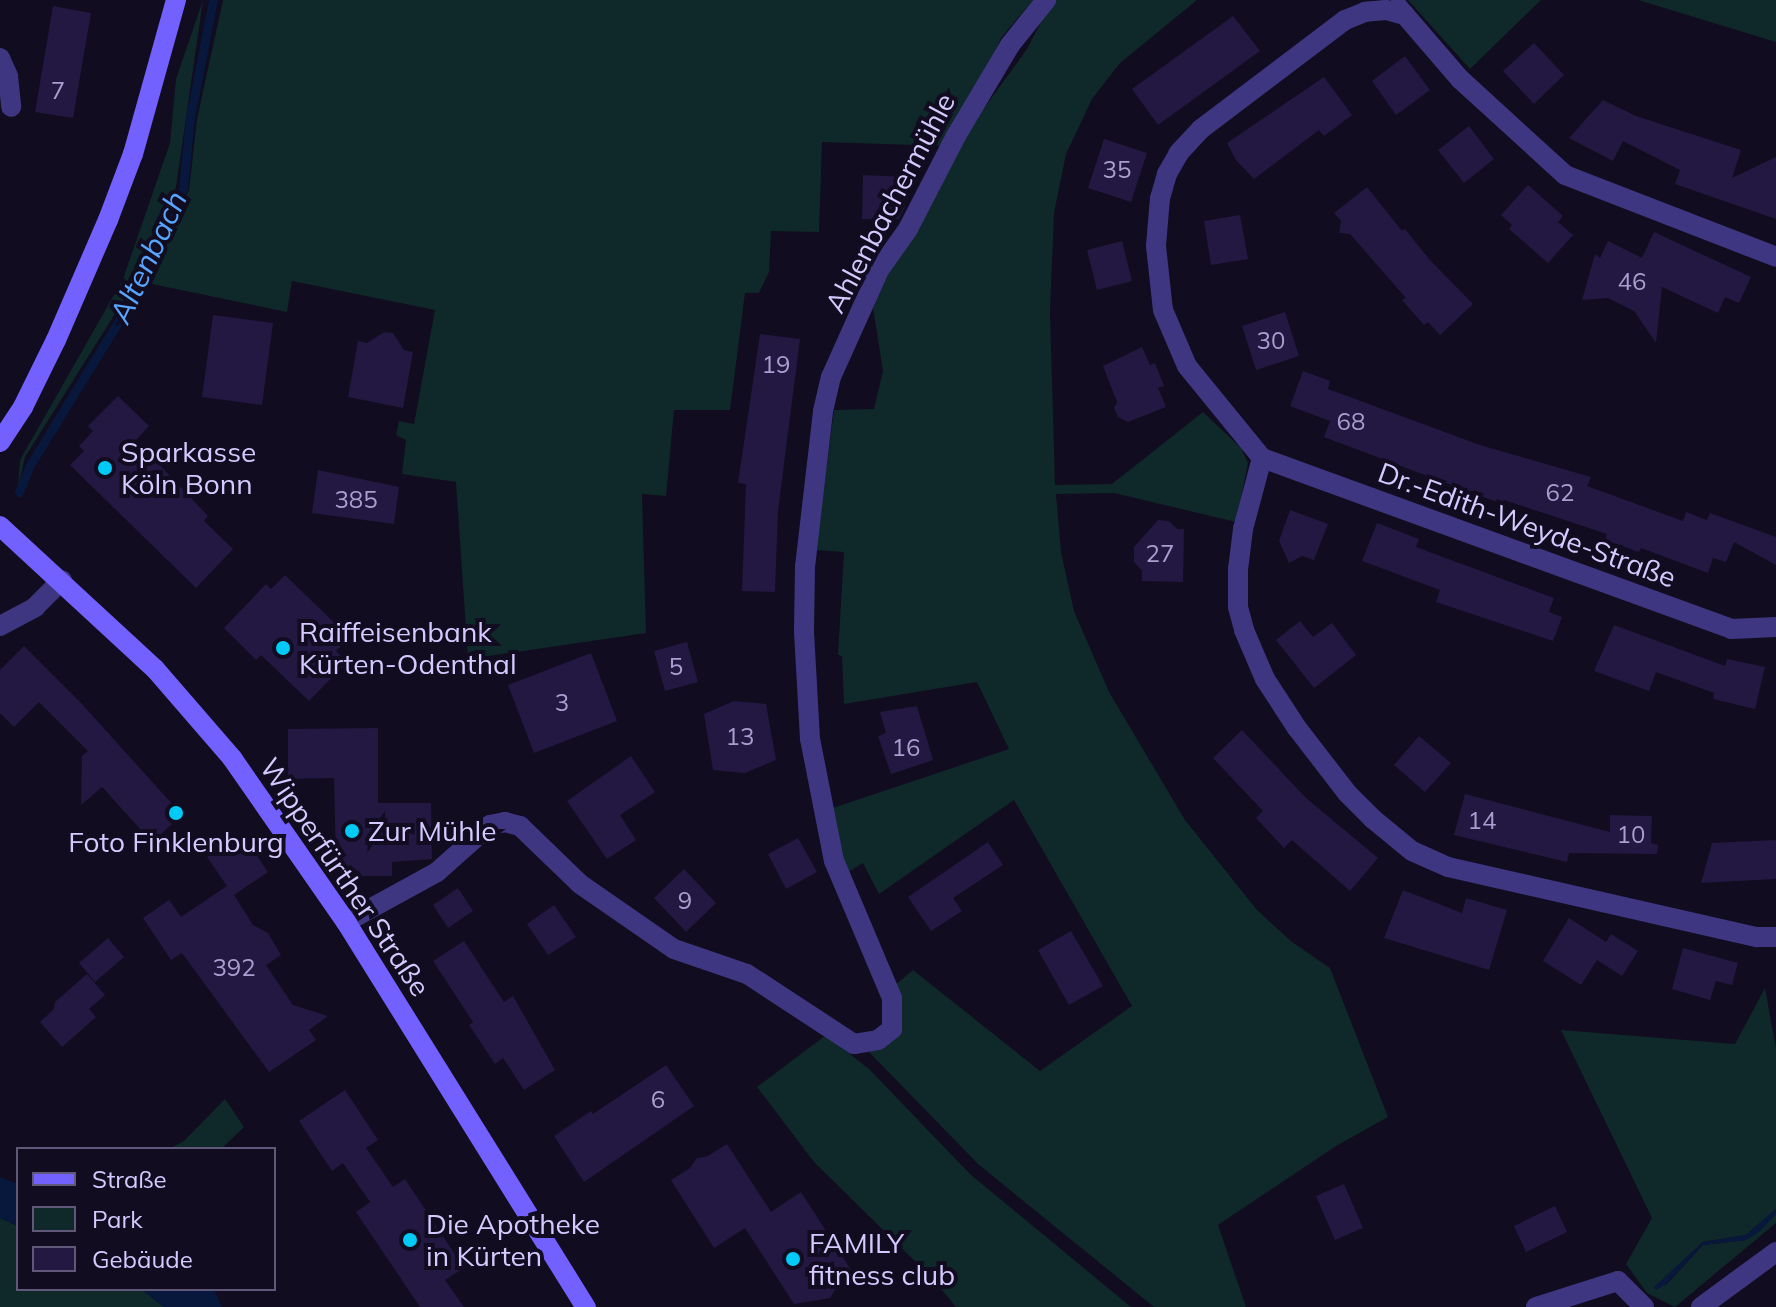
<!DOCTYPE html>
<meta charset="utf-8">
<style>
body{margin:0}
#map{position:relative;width:1776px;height:1307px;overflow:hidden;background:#110c1f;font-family:Mulish,sans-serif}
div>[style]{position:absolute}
.green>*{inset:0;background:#0f2829}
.water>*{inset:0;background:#08173c}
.stream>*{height:9px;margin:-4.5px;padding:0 4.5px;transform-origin:4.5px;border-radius:4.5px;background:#08173c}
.building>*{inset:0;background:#231841}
.street>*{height:20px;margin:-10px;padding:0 10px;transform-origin:10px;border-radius:10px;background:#3e3680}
.secondary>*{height:20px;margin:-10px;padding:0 10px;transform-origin:10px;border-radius:10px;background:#7261ff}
.dots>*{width:22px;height:22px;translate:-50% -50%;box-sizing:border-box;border:4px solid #110c1f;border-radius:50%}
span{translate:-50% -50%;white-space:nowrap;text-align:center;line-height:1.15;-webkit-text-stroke:8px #110c1f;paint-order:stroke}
.number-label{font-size:24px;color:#a89ed0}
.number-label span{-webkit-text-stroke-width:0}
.street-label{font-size:28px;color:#d5caff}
.poi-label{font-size:28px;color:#d5caff}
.left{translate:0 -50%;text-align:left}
.water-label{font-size:30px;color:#58a5ff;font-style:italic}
.legend{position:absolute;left:16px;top:1147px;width:260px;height:144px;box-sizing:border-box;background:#110c1f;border:2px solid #5f5879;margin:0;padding:10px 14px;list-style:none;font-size:24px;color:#d5caff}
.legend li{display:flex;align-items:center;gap:16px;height:40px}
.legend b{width:40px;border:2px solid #5f5879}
</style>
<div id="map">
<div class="green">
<i style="clip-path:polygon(203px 0,176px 187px,125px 298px,25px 457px,18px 487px,20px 460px,123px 279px,170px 143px,176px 79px)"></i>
<i style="clip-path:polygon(223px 0,1033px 0,1001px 38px,981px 83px,944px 146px,822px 142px,819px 232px,771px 231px,769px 272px,759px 293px,745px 293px,730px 410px,674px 410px,666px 496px,642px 494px,646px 633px,468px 659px,456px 482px,402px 474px,406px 440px,396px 435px,399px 421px,414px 424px,435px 310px,292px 281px,287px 312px,147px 283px,189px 190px,197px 119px)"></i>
<i style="clip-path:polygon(1057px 0,1197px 0,1120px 63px,1092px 99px,1066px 154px,1054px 213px,1050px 312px,1055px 485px,1112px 484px,1203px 412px,1241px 448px,1248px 463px,1236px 522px,1114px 493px,1056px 494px,1061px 552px,1074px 611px,1109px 692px,1185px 820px,1257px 910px,1292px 942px,1330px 968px,1388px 1117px,1336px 1146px,1218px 1225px,1246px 1307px,1154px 1307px,978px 1164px,869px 1052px,901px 1022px,901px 998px,895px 985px,913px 970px,1040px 1071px,1132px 1006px,1014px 800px,879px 894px,863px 863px,845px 874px,830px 809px,1009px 749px,977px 682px,844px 704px,842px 656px,838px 655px,844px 552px,816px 550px,834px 410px,874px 409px,883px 371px,873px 308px,890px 270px,971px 126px,1027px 49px,1044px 16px)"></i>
<i style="clip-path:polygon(1408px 0,1541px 0,1470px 69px)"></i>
<i style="clip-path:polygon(1638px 0,1776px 0,1776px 42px)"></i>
<i style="clip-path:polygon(1765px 988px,1776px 1048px,1776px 1209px,1746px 1235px,1703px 1242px,1655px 1287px,1667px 1284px,1703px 1245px,1746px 1240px,1776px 1214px,1776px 1223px,1675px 1307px,1647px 1293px,1626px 1264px,1652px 1218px,1561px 1030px,1735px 1044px)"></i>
<i style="clip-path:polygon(826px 1035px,869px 1069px,970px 1174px,1131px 1307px,956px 1307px,932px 1278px,814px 1162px,757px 1087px)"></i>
<i style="clip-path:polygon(225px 1099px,244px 1127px,221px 1149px,169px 1149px,184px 1141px)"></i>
<i style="clip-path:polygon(0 1218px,18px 1226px,18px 1289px,141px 1289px,164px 1307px,0 1307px)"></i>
</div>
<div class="water">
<i style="clip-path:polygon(0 1177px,18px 1184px,18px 1226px,0 1218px)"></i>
<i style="clip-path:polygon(1776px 1209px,1776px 1214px,1759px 1232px,1746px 1240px,1703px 1245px,1666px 1284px,1656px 1290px,1654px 1287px,1703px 1242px,1746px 1235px)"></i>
<i style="clip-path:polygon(141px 1289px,214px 1289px,222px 1307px,164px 1307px)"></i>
</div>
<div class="stream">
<i style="left:19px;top:492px;width:29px;rotate:-68deg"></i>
<i style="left:30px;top:465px;width:193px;rotate:-58.4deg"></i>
<i style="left:131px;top:301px;width:124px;rotate:-65.3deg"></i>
<i style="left:183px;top:188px;width:70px;rotate:-84.3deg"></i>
<i style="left:190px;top:118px;width:120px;rotate:-79deg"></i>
</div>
<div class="building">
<i style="clip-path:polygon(53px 6px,91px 13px,73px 118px,35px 112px)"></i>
<i style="clip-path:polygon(1233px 16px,1260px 51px,1158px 125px,1132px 89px)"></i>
<i style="clip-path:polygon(1534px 43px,1564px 75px,1534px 104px,1503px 71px)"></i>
<i style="clip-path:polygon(1405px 56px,1430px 90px,1396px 115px,1372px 81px)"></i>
<i style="clip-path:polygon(1324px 77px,1352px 115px,1324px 136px,1319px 130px,1254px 179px,1236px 160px,1227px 143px)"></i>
<i style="clip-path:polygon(1603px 100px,1636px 116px,1741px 150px,1732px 178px,1776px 157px,1776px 219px,1675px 184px,1680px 170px,1623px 141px,1613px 161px,1569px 138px)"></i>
<i style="clip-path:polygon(1469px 126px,1494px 159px,1464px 183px,1438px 150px)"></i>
<i style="clip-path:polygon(1104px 139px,1147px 153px,1131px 202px,1088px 188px)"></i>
<i style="clip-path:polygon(863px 175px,907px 177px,905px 206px,899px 219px,862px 219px)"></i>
<i style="clip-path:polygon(1528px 185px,1563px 216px,1558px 222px,1573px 235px,1548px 263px,1509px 229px,1512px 225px,1501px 215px)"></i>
<i style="clip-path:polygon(1367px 187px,1402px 231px,1405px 229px,1429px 259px,1473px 304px,1440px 335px,1428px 322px,1424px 325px,1402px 300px,1406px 298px,1350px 234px,1339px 233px,1341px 221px,1334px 213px)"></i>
<i style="clip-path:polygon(1240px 215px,1248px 259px,1211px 265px,1204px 221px)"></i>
<i style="clip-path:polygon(1654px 232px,1751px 277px,1739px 303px,1725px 297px,1718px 313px,1662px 287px,1656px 343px,1634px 311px,1608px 298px,1582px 300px,1595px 254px,1600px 258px,1608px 241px,1642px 258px)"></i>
<i style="clip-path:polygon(1122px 241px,1132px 281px,1097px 290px,1087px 250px)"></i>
<i style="clip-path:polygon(1285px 312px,1299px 356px,1256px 370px,1242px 326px)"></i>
<i style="clip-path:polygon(213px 315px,273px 323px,262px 405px,202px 397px)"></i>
<i style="clip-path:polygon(384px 332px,393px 333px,404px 350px,413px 352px,403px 408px,348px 397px,358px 341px,367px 343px)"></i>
<i style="clip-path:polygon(760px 334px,800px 339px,778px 511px,775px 592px,742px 591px,746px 484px,738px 483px)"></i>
<i style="clip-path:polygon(1142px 347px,1150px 365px,1155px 363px,1164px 386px,1158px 388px,1166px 407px,1128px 422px,1118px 417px,1114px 408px,1117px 402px,1103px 366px)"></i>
<i style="clip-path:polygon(1303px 371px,1330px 381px,1328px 389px,1480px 445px,1591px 477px,1587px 486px,1683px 521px,1686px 512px,1707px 520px,1710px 513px,1776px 537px,1776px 565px,1734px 542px,1726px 562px,1713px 558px,1708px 573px,1641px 548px,1639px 552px,1605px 540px,1607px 534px,1504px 500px,1502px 504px,1324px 437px,1330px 421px,1290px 406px)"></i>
<i style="clip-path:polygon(118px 396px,149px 426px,136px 440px,208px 516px,204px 521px,233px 549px,196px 588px,70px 465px,84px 451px,79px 446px,93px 431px,88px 426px)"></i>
<i style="clip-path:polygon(318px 470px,399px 487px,394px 524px,312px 513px)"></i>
<i style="clip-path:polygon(1290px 510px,1328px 524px,1314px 560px,1302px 556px,1289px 563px,1279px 541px)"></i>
<i style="clip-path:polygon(1158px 520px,1169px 521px,1177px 529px,1184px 529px,1183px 582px,1142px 581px,1142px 571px,1134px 562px,1134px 547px)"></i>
<i style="clip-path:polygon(1377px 523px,1419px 539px,1416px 547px,1554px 598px,1549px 612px,1562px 617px,1553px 641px,1436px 602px,1440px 590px,1362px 561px)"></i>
<i style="clip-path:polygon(285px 575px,349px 637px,336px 651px,347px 662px,309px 701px,261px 655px,256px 660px,224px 628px,266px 584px,271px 589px)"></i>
<i style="clip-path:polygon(1300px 621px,1313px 637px,1332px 623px,1356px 655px,1314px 688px,1276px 640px)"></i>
<i style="clip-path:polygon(1614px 625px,1725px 666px,1727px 659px,1765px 667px,1755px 709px,1713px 699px,1714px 693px,1656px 672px,1649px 691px,1594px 671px)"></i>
<i style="clip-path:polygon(687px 642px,698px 682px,665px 691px,654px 651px)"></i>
<i style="clip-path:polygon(24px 646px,82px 704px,182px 815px,152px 842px,102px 787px,81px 805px,82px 756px,88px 751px,39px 702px,14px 727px,0 713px,0 670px)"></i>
<i style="clip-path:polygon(591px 653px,617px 721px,534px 753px,508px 685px)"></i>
<i style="clip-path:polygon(734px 701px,766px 704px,776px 760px,745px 773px,713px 770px,704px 714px)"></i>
<i style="clip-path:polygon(917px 706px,933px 760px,891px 774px,878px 736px,886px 733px,880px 712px)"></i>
<i style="clip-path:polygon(378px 728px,378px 803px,431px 803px,432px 859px,392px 862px,392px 876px,342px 876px,341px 862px,336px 862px,334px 778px,288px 779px,288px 729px)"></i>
<i style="clip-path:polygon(1242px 730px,1306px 798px,1378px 858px,1350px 891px,1292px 840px,1284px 848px,1256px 818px,1263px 811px,1213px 758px)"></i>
<i style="clip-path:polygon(1419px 736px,1451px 763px,1425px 792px,1394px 765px)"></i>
<i style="clip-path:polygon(631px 756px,655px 792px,620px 815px,636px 840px,607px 859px,567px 801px)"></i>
<i style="clip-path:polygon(1465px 794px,1610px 832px,1610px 815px,1652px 816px,1651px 843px,1658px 845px,1657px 854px,1569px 853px,1567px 862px,1454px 835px)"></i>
<i style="clip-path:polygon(242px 834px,268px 872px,234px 895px,253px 925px,268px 933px,281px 955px,266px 965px,293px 1005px,328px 1016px,309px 1030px,316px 1040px,269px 1072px,182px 953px,171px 960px,143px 918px,169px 900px,181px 917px,227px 886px,207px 857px)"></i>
<i style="clip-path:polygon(798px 838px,817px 872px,786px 889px,768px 854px)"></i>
<i style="clip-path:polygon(1776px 840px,1776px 879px,1701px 883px,1712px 843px)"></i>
<i style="clip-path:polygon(988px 842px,1003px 865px,953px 898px,962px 911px,931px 931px,908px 897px)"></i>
<i style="clip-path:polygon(684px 869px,716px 903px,686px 932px,654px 898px)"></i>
<i style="clip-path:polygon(458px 888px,473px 911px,448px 928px,433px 905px)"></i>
<i style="clip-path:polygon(1403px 890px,1462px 913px,1466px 898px,1507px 910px,1489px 970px,1384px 938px)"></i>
<i style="clip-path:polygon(554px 905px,576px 937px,548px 955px,527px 924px)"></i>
<i style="clip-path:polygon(1569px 918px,1606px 942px,1611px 934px,1638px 951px,1622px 976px,1597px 960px,1581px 985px,1543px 961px)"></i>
<i style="clip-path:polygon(1071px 931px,1103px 986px,1069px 1005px,1038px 950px)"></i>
<i style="clip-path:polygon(108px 938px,124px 957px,95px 982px,79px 963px)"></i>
<i style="clip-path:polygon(464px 941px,504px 1002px,513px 996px,555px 1070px,524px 1090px,503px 1058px,495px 1064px,469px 1025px,473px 1022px,433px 961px)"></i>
<i style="clip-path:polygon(1683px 948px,1738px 963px,1732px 985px,1716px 981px,1710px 1000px,1672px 989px)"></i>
<i style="clip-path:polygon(87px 974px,105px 995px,89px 1009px,96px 1017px,62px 1047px,40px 1022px,54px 1009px,55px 1002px)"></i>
<i style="clip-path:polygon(666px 1065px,694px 1106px,584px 1182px,554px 1136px,591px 1111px,593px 1114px)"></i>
<i style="clip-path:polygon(345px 1090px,378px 1140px,366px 1148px,393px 1187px,405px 1179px,464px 1268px,445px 1280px,464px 1307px,420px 1307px,356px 1212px,370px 1202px,343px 1163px,332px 1171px,299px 1121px)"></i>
<i style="clip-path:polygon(727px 1144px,771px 1212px,801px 1192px,855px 1276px,836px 1288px,830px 1298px,794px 1304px,745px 1228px,714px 1248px,671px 1180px,690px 1168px,697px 1158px,708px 1156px)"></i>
<i style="clip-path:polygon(1344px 1184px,1363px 1228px,1335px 1240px,1316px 1196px)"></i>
<i style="clip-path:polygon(1555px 1206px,1567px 1232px,1526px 1252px,1514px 1226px)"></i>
</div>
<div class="street">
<i style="left:1398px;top:7px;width:95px;rotate:49.3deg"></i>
<i style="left:1460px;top:79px;width:142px;rotate:42.4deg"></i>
<i style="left:1565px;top:175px;width:226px;rotate:21.2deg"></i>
<i style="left:1405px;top:15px;width:20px;rotate:-165deg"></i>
<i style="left:1386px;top:10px;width:21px;rotate:175deg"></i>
<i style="left:1365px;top:12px;width:22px;rotate:158deg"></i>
<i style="left:1345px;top:20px;width:181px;rotate:142.9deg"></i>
<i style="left:1201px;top:129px;width:33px;rotate:133deg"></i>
<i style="left:1179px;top:153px;width:24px;rotate:120deg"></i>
<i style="left:1167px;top:174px;width:25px;rotate:106deg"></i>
<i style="left:1160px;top:198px;width:48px;rotate:94.8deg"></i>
<i style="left:1156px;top:246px;width:64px;rotate:83.8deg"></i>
<i style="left:1163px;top:310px;width:61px;rotate:66.8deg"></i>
<i style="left:1187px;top:366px;width:119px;rotate:50.8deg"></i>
<i style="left:1262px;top:458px;width:499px;rotate:20deg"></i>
<i style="left:1731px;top:629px;width:45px;rotate:-2.5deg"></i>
<i style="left:0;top:58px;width:20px;rotate:66deg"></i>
<i style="left:8px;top:76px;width:31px;rotate:84deg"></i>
<i style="left:1262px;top:458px;width:73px;rotate:105deg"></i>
<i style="left:1243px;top:529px;width:39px;rotate:97deg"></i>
<i style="left:1238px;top:568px;width:39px;rotate:90deg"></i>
<i style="left:1238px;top:607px;width:24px;rotate:75deg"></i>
<i style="left:1244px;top:630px;width:53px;rotate:66.8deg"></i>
<i style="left:1265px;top:679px;width:59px;rotate:56.9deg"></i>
<i style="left:1297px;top:728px;width:82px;rotate:52.4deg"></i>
<i style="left:1347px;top:793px;width:37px;rotate:45deg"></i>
<i style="left:1373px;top:819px;width:50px;rotate:39.4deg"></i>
<i style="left:1412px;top:851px;width:39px;rotate:24deg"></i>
<i style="left:1448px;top:867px;width:317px;rotate:12.8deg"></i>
<i style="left:1757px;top:937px;width:19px"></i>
<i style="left:0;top:626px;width:40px;rotate:-28deg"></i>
<i style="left:35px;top:607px;width:38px;rotate:-45deg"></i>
<i style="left:346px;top:922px;width:104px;rotate:-28.8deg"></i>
<i style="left:437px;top:872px;width:71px;rotate:-41.6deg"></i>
<i style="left:490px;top:825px;width:15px;rotate:-11deg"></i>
<i style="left:505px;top:822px;width:16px;rotate:15deg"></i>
<i style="left:520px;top:826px;width:83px;rotate:44deg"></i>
<i style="left:580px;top:884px;width:114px;rotate:34.7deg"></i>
<i style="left:674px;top:949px;width:77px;rotate:18.9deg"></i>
<i style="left:747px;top:974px;width:128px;rotate:33.2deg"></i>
<i style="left:854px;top:1044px;width:24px;rotate:-9deg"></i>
<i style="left:878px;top:1040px;width:18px;rotate:-38deg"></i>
<i style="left:892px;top:1029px;width:31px;rotate:-90deg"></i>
<i style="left:892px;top:998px;width:149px;rotate:-112.9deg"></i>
<i style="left:834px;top:861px;width:124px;rotate:-101.1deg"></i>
<i style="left:810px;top:739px;width:109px;rotate:-93.2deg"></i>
<i style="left:804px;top:630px;width:63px;rotate:-89.1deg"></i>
<i style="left:805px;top:567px;width:157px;rotate:-83.4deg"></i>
<i style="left:823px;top:411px;width:35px;rotate:-77deg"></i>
<i style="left:831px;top:377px;width:117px;rotate:-65.8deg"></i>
<i style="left:879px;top:270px;width:50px;rotate:-54.7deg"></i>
<i style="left:908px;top:229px;width:105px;rotate:-62.7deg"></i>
<i style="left:956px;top:136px;width:106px;rotate:-59.3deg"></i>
<i style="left:1010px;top:45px;width:58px;rotate:-51.3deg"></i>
<i style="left:1536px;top:1307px;width:86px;rotate:-17.6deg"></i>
<i style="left:1618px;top:1281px;width:37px;rotate:45deg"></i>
<i style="left:1701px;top:1307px;width:93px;rotate:-36.3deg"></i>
</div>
<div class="secondary">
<i style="left:0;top:442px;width:42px;rotate:-56.7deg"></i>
<i style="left:23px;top:407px;width:75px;rotate:-63.8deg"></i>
<i style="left:56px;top:340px;width:131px;rotate:-66.6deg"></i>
<i style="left:108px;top:220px;width:71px;rotate:-69.3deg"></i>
<i style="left:133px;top:154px;width:160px;rotate:-74.4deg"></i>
<i style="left:0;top:526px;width:211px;rotate:42.7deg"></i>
<i style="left:155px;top:669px;width:118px;rotate:49.1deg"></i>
<i style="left:232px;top:758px;width:200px;rotate:55.2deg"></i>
<i style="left:346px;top:922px;width:454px;rotate:58.1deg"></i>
</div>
<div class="dots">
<i style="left:105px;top:468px;background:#00caf5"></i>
<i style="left:283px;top:648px;background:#00caf5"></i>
<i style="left:176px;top:813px;background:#00caf5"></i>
<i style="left:352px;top:831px;background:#00caf5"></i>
<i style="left:410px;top:1240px;background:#00caf5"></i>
<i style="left:793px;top:1259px;background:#00caf5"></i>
</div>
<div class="number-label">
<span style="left:58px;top:91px">7</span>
<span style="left:1117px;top:170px">35</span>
<span style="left:1632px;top:282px">46</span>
<span style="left:1271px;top:341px">30</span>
<span style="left:776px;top:365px">19</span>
<span style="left:1351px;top:422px">68</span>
<span style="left:1560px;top:493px">62</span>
<span style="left:356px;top:500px">385</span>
<span style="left:1160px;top:554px">27</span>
<span style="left:676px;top:667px">5</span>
<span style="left:562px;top:703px">3</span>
<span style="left:740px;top:737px">13</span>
<span style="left:906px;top:748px">16</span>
<span style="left:1482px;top:821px">14</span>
<span style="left:1631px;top:835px">10</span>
<span style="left:685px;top:901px">9</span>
<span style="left:234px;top:968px">392</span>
<span style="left:658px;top:1100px">6</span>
</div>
<div class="street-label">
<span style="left:890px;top:203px;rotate:-62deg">Ahlenbachermühle</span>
<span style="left:1527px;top:525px;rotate:20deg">Dr.-Edith-Weyde-Straße</span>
<span style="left:345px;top:877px;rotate:56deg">Wipperfürther Straße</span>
</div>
<div class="poi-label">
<span class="left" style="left:121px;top:468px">Sparkasse<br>Köln Bonn</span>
<span class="left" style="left:299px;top:648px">Raiffeisenbank<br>Kürten-Odenthal</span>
<span class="left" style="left:368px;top:831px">Zur Mühle</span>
<span style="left:176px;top:842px">Foto Finklenburg</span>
<span class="left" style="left:426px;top:1240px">Die Apotheke<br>in Kürten</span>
<span class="left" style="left:809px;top:1259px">FAMILY<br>fitness club</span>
</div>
<div class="water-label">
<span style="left:148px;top:257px;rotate:-65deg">Altenbach</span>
</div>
<ul class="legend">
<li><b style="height:10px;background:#7261ff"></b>Straße</li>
<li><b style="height:22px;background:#0f2829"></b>Park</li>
<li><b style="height:22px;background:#231841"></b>Gebäude</li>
</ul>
</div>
